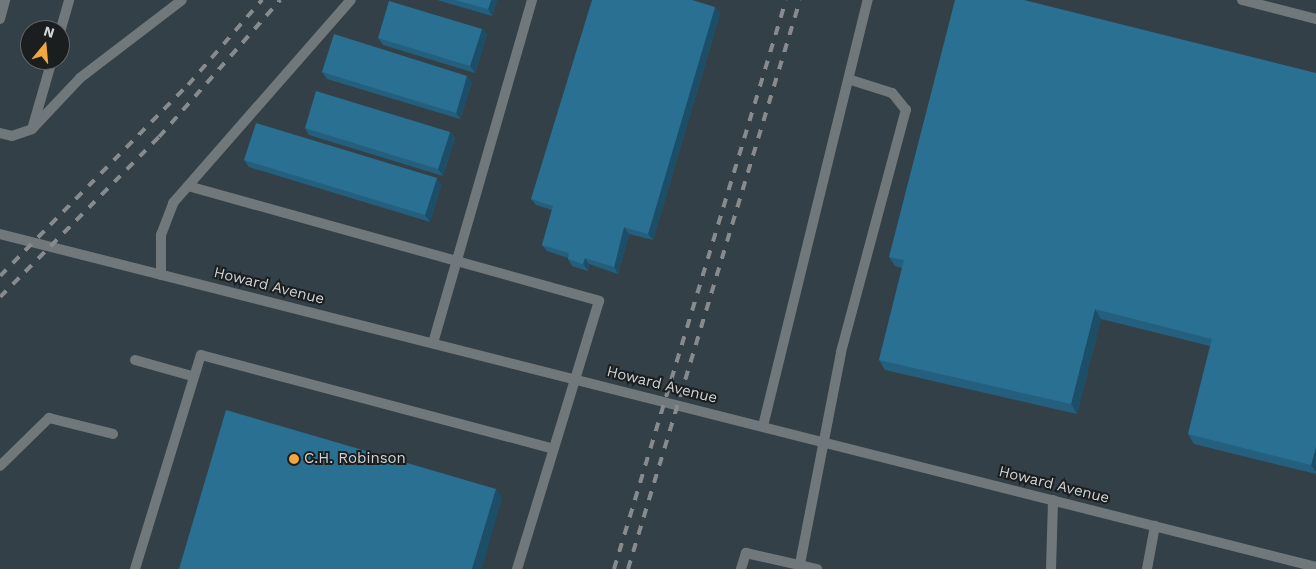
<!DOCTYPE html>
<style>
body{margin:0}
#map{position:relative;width:1316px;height:569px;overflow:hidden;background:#31373a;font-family:"Work Sans",sans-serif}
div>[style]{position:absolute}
.built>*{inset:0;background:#334047}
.service>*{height:10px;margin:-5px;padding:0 5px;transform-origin:5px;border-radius:5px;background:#71787c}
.minor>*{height:10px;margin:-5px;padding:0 5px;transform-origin:5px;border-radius:5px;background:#71787c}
.rail>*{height:4px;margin-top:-2px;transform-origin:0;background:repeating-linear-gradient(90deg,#878b8e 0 9px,transparent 0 18px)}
.wall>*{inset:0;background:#24607e}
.shaded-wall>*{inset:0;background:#1d4e67}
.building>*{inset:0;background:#2a7093}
.dots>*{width:14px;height:14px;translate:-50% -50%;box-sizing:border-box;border:2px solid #1b1e1f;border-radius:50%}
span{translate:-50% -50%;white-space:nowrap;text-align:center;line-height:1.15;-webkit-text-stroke:4px #1b1e1f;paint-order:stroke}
.street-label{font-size:15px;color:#d0d4d6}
.poi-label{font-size:15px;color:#d0d4d6}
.left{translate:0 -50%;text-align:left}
.north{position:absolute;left:20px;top:20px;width:50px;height:50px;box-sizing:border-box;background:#1b1e1f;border:1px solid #636768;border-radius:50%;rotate:17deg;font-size:14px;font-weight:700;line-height:20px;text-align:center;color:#d0d4d6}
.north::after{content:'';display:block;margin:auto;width:18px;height:22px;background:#f1a640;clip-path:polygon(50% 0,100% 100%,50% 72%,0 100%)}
</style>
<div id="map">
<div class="built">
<i style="clip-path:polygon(evenodd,0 0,1316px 0,1316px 569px,0 569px,0 0,30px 30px,60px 30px,60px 60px,30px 60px,30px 30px)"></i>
</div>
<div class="service">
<i style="left:1242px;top:0;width:76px;rotate:14.4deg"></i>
<i style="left:0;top:19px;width:20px;rotate:-75deg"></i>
<i style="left:60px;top:32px;width:33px;rotate:-74deg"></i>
<i style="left:33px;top:126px;width:69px;rotate:-73.9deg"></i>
<i style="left:0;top:133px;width:12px;rotate:14deg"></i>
<i style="left:12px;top:136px;width:21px;rotate:-19deg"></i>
<i style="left:32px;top:129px;width:70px;rotate:-46.7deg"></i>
<i style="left:80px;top:78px;width:128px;rotate:-37.4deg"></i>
<i style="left:188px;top:186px;width:427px;rotate:15.6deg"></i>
<i style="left:599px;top:301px;width:280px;rotate:107deg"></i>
<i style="left:161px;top:275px;width:40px;rotate:-90deg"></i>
<i style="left:161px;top:235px;width:34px;rotate:-69deg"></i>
<i style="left:173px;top:203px;width:270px;rotate:-48.8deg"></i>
<i style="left:433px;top:343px;width:357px;rotate:-73.9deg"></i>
<i style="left:135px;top:360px;width:59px;rotate:15.7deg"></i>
<i style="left:763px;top:426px;width:439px;rotate:-76.2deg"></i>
<i style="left:0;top:466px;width:69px;rotate:-44.4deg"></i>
<i style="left:49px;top:418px;width:66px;rotate:14deg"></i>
<i style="left:135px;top:569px;width:224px;rotate:-72.9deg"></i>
<i style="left:201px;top:355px;width:362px;rotate:14.9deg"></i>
<i style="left:741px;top:569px;width:17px;rotate:-73deg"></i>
<i style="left:746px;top:553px;width:73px;rotate:12.7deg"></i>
<i style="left:799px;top:569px;width:221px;rotate:-79deg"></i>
<i style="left:841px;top:352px;width:251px;rotate:-75deg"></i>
<i style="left:906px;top:110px;width:22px;rotate:-129deg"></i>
<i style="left:892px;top:93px;width:43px;rotate:-162.4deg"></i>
<i style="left:1051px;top:569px;width:69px;rotate:-88.3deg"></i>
<i style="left:1147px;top:569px;width:44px;rotate:-79.5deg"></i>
</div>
<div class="minor">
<i style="left:0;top:234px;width:1357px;rotate:14.2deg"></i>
</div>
<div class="rail">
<i style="left:0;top:276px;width:268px;rotate:-45.5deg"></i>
<i style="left:188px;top:85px;width:113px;rotate:-49deg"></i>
<i style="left:0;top:297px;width:226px;rotate:-45.2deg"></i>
<i style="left:159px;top:137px;width:183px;rotate:-48.5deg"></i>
<i style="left:614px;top:569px;width:594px;rotate:-73.18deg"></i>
<i style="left:628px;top:569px;width:594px;rotate:-73.18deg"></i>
</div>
<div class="wall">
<i style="clip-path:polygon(437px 0,497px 0,492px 16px)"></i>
<i style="clip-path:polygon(715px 7px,720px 14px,653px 240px,629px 234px,618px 274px,589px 264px,588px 271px,572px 266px,568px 259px,568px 258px,547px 251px,542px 245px,552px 210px,536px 205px,531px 199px)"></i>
<i style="clip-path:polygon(482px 29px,487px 35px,475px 73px,383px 45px,378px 38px)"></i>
<i style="clip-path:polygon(322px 72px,472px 82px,460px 119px,327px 79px)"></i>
<i style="clip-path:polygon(1316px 73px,1316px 474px,1194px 444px,1188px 434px,1210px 346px,1101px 319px,1077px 414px,885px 370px,879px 360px,902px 268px,895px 266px,889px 257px)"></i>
<i style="clip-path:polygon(305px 128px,450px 132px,455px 138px,443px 176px,309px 135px)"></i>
<i style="clip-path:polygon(244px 160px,441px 185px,430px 222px,249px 167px)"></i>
</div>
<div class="shaded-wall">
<i style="clip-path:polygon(491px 0,497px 0,492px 16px,488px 9px)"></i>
<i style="clip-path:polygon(715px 7px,720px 14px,653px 240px,648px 234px)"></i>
<i style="clip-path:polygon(482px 29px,487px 35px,475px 73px,470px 66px)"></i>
<i style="clip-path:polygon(467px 76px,472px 82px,460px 119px,456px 113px)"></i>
<i style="clip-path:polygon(450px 132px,455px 138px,443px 176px,438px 169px)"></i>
<i style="clip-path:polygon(437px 178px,441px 185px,430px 222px,425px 215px)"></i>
<i style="clip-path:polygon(624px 227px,629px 234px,618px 274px,614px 267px)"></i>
<i style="clip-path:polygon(585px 258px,589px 264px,588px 271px,583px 264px)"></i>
<i style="clip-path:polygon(1095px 309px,1101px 319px,1077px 414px,1071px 404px)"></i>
<i style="clip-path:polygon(1316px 447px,1316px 472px,1311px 465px)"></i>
<i style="clip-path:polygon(496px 489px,502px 498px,482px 569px,472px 569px)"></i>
</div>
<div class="building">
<i style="clip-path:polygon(455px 0,491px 0,488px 9px)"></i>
<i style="clip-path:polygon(592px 0,692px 0,715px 7px,648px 234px,624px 227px,614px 267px,585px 258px,583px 264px,568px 259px,569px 253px,542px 245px,553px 206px,531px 199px)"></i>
<i style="clip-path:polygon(955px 0,1024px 0,1316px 73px,1316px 447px,1311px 465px,1188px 434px,1212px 339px,1095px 309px,1071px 404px,879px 360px,904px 260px,889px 257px)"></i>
<i style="clip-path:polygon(389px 1px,482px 29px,470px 66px,378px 38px)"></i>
<i style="clip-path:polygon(334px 34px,467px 76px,456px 113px,322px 72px)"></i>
<i style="clip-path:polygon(316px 91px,450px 132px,438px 169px,305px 128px)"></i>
<i style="clip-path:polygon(256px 123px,437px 178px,425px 215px,244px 160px)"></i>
<i style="clip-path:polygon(226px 410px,496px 489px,472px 569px,179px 569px)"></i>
</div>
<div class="dots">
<i style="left:294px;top:459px;background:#f1a640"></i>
</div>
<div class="street-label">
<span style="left:269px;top:286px;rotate:14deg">Howard Avenue</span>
<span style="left:662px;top:385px;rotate:14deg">Howard Avenue</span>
<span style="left:1054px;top:485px;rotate:14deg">Howard Avenue</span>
</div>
<div class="poi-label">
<span class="left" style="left:304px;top:459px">C.H. Robinson</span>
</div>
<div class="north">N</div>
</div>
